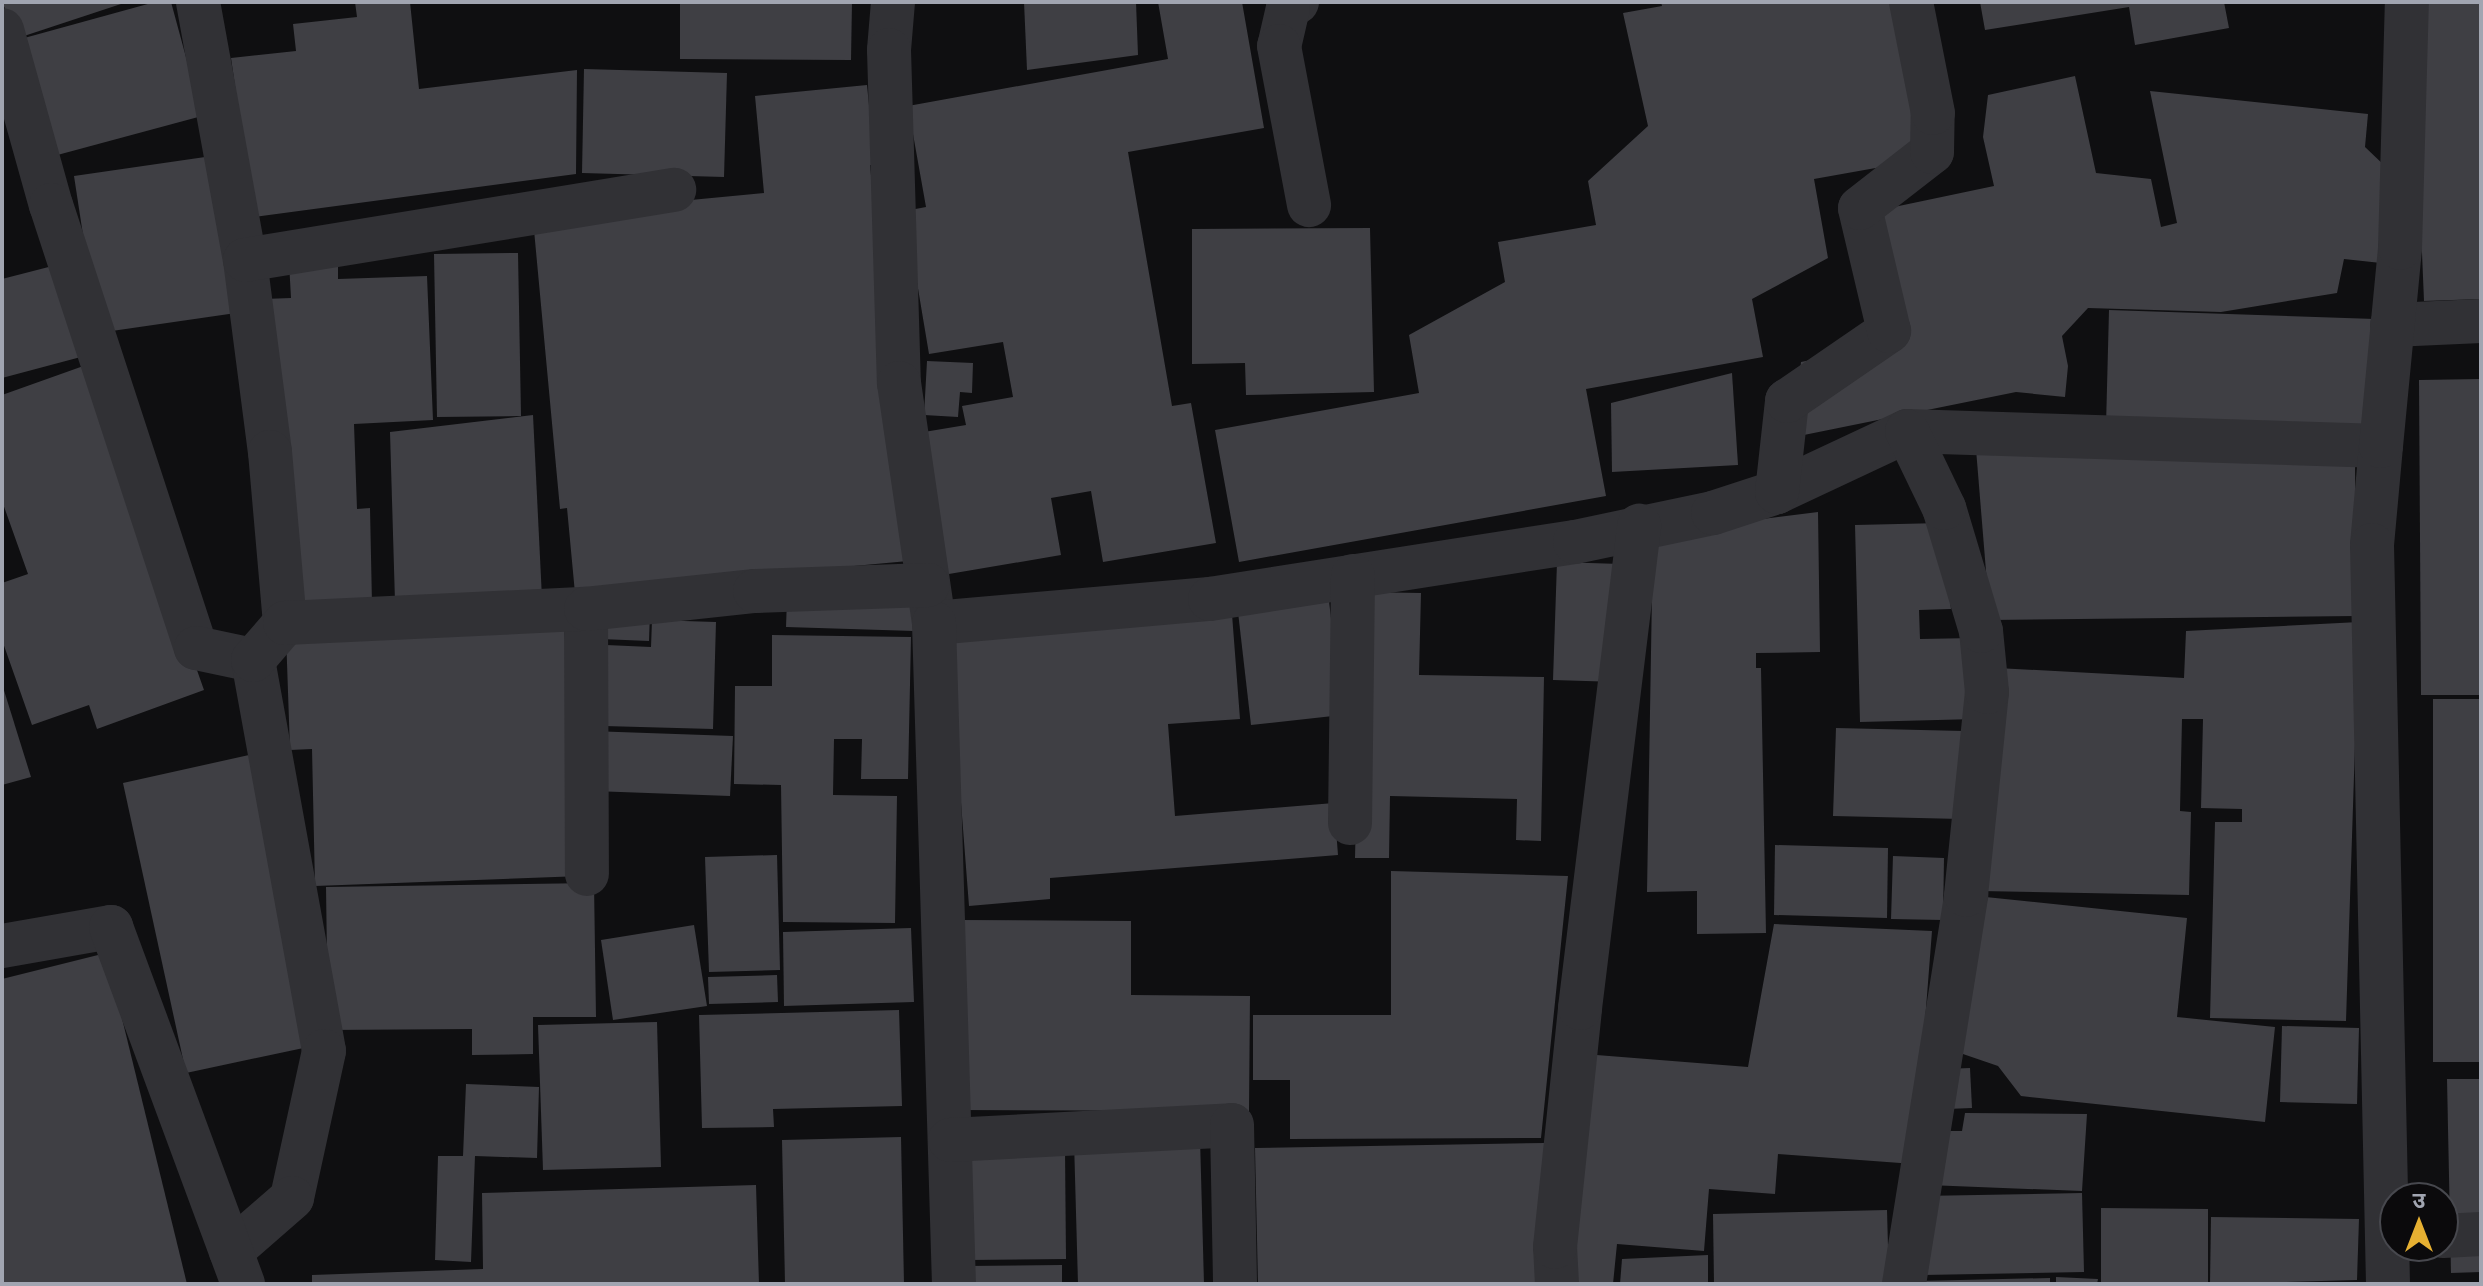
<!DOCTYPE html>
<meta charset="utf-8">
<style>
body{margin:0}
#map{position:relative;width:2483px;height:1286px;overflow:hidden;background:#0f0f11;font-family:Inter,"Noto Sans Devanagari",sans-serif}
div>[style]{position:absolute}
.building>*{inset:0;background:#3f3f44}
.minor>*{height:44px;margin:-22px;padding:0 22px;transform-origin:22px;border-radius:22px;background:#313135}
span{translate:-50% -50%;white-space:nowrap;text-align:center;line-height:1.15;-webkit-text-stroke:7px #0b0a0c;paint-order:stroke}
.frame{position:absolute;inset:0;border:4px solid #a1a5b1;pointer-events:none}
.north{position:absolute;left:2379px;top:1182px;width:80px;height:80px;box-sizing:border-box;background:#0b0a0c;border:2px solid #47484e;border-radius:50%;rotate:0deg;font-size:22px;font-weight:700;line-height:32px;text-align:center;color:#a1a5b1}
.north::after{content:'';display:block;margin:auto;width:28px;height:36px;background:#e6b032;clip-path:polygon(50% 0,100% 100%,50% 72%,0 100%)}
</style>
<div id="map">
<div class="building">
<i style="clip-path:polygon(2px 2px,124px 2px,124px 3px,18px 38px)"></i>
<i style="clip-path:polygon(155px 2px,171px 2px,202px 116px,50px 157px,17px 40px)"></i>
<i style="clip-path:polygon(355px 2px,410px 2px,419px 89px,577px 70px,576px 174px,254px 217px,231px 58px,296px 51px,293px 24px,357px 17px)"></i>
<i style="clip-path:polygon(680px 2px,852px 2px,851px 60px,680px 59px)"></i>
<i style="clip-path:polygon(1024px 2px,1136px 2px,1138px 55px,1027px 70px)"></i>
<i style="clip-path:polygon(1158px 2px,1242px 2px,1264px 128px,1128px 152px,1172px 406px,1191px 403px,1216px 543px,1103px 562px,1091px 491px,1051px 498px,1061px 555px,943px 575px,918px 433px,966px 425px,962px 406px,1013px 397px,1003px 342px,929px 354px,905px 211px,926px 207px,908px 106px,1168px 59px)"></i>
<i style="clip-path:polygon(1661px 2px,1897px 2px,1926px 159px,1814px 179px,1828px 258px,1752px 299px,1763px 357px,1586px 389px,1606px 496px,1239px 562px,1215px 430px,1419px 393px,1409px 335px,1505px 282px,1498px 242px,1596px 225px,1588px 181px,1648px 126px,1623px 13px,1662px 6px)"></i>
<i style="clip-path:polygon(1980px 2px,2224px 2px,2229px 28px,2135px 45px,2129px 7px,1985px 30px)"></i>
<i style="clip-path:polygon(2421px 2px,2481px 2px,2481px 299px,2424px 301px,2416px 109px)"></i>
<i style="clip-path:polygon(584px 69px,727px 73px,724px 177px,582px 173px)"></i>
<i style="clip-path:polygon(2075px 76px,2096px 173px,2151px 179px,2161px 227px,2177px 223px,2150px 91px,2368px 114px,2365px 147px,2386px 167px,2381px 263px,2344px 259px,2337px 293px,2221px 312px,2088px 308px,2062px 336px,2068px 366px,2065px 397px,2016px 392px,1794px 437px,1801px 362px,1875px 347px,1875px 211px,1994px 186px,1983px 137px,1988px 95px)"></i>
<i style="clip-path:polygon(867px 85px,875px 165px,870px 165px,908px 561px,682px 582px,576px 604px,567px 508px,560px 509px,534px 230px,586px 210px,764px 193px,755px 96px)"></i>
<i style="clip-path:polygon(212px 156px,236px 313px,98px 333px,74px 176px)"></i>
<i style="clip-path:polygon(1370px 228px,1374px 392px,1246px 395px,1245px 363px,1192px 364px,1192px 229px)"></i>
<i style="clip-path:polygon(518px 253px,521px 416px,437px 417px,434px 254px)"></i>
<i style="clip-path:polygon(338px 260px,338px 279px,427px 276px,433px 420px,354px 424px,357px 509px,370px 508px,372px 604px,296px 610px,264px 299px,291px 298px,289px 262px)"></i>
<i style="clip-path:polygon(68px 262px,92px 354px,2px 378px,2px 279px)"></i>
<i style="clip-path:polygon(2109px 310px,2375px 319px,2371px 434px,2106px 426px)"></i>
<i style="clip-path:polygon(927px 361px,973px 363px,972px 393px,960px 392px,958px 417px,924px 415px)"></i>
<i style="clip-path:polygon(89px 364px,204px 690px,97px 729px,89px 705px,32px 725px,2px 640px,2px 583px,28px 574px,2px 501px,2px 395px)"></i>
<i style="clip-path:polygon(1732px 373px,1738px 465px,1612px 472px,1611px 403px)"></i>
<i style="clip-path:polygon(2481px 379px,2481px 695px,2421px 695px,2419px 380px)"></i>
<i style="clip-path:polygon(533px 415px,542px 598px,395px 602px,390px 432px)"></i>
<i style="clip-path:polygon(1976px 449px,2355px 461px,2356px 616px,1990px 620px)"></i>
<i style="clip-path:polygon(1818px 512px,1820px 652px,1756px 653px,1756px 668px,1761px 668px,1766px 933px,1697px 934px,1697px 891px,1647px 892px,1653px 533px)"></i>
<i style="clip-path:polygon(1942px 523px,1951px 609px,1919px 610px,1920px 639px,1974px 638px,1976px 719px,1860px 722px,1855px 525px)"></i>
<i style="clip-path:polygon(1557px 562px,1621px 564px,1618px 682px,1553px 680px)"></i>
<i style="clip-path:polygon(1361px 592px,1421px 593px,1419px 675px,1544px 677px,1541px 841px,1516px 840px,1517px 799px,1390px 796px,1389px 858px,1355px 858px)"></i>
<i style="clip-path:polygon(787px 599px,916px 604px,914px 631px,786px 627px)"></i>
<i style="clip-path:polygon(1329px 601px,1342px 715px,1251px 725px,1238px 612px)"></i>
<i style="clip-path:polygon(602px 610px,650px 612px,649px 641px,601px 639px)"></i>
<i style="clip-path:polygon(1232px 614px,1240px 719px,1168px 724px,1175px 816px,1334px 803px,1338px 855px,1050px 878px,1050px 899px,969px 906px,948px 635px)"></i>
<i style="clip-path:polygon(652px 620px,716px 622px,713px 729px,604px 726px,606px 645px,651px 647px)"></i>
<i style="clip-path:polygon(2359px 622px,2346px 1021px,2210px 1018px,2215px 822px,2242px 822px,2242px 809px,2201px 808px,2203px 719px,2182px 719px,2180px 811px,2191px 812px,2189px 895px,1980px 891px,1997px 668px,2184px 678px,2186px 631px)"></i>
<i style="clip-path:polygon(564px 626px,582px 876px,315px 886px,312px 749px,290px 750px,286px 634px)"></i>
<i style="clip-path:polygon(772px 635px,911px 637px,908px 779px,861px 779px,862px 739px,834px 739px,833px 795px,897px 796px,895px 923px,783px 922px,781px 785px,734px 784px,735px 686px,772px 686px)"></i>
<i style="clip-path:polygon(2px 684px,31px 777px,2px 785px)"></i>
<i style="clip-path:polygon(2433px 699px,2481px 699px,2481px 1062px,2433px 1062px)"></i>
<i style="clip-path:polygon(1836px 728px,1964px 731px,1961px 819px,1833px 816px)"></i>
<i style="clip-path:polygon(590px 731px,733px 736px,730px 796px,593px 791px)"></i>
<i style="clip-path:polygon(249px 755px,313px 1046px,186px 1073px,123px 783px)"></i>
<i style="clip-path:polygon(1775px 845px,1888px 848px,1887px 918px,1774px 915px)"></i>
<i style="clip-path:polygon(777px 855px,780px 970px,709px 972px,705px 857px)"></i>
<i style="clip-path:polygon(1893px 856px,1944px 858px,1943px 920px,1891px 919px)"></i>
<i style="clip-path:polygon(1391px 871px,1568px 876px,1541px 1138px,1290px 1139px,1290px 1080px,1253px 1080px,1253px 1015px,1391px 1015px)"></i>
<i style="clip-path:polygon(594px 883px,596px 1017px,533px 1017px,533px 1054px,472px 1055px,472px 1029px,328px 1030px,326px 887px)"></i>
<i style="clip-path:polygon(1976px 896px,2187px 918px,2177px 1017px,2275px 1027px,2265px 1122px,2021px 1096px,1998px 1066px,1960px 1053px)"></i>
<i style="clip-path:polygon(957px 920px,1131px 921px,1131px 995px,1250px 996px,1249px 1111px,956px 1110px)"></i>
<i style="clip-path:polygon(1774px 924px,1932px 931px,1914px 1164px,1778px 1154px,1775px 1194px,1709px 1189px,1704px 1251px,1617px 1244px,1613px 1284px,1570px 1284px,1584px 1054px,1748px 1067px)"></i>
<i style="clip-path:polygon(694px 925px,707px 1006px,613px 1020px,601px 940px)"></i>
<i style="clip-path:polygon(911px 928px,914px 1002px,784px 1006px,783px 932px)"></i>
<i style="clip-path:polygon(106px 953px,187px 1284px,2px 1284px,2px 979px)"></i>
<i style="clip-path:polygon(777px 975px,778px 1002px,709px 1004px,708px 977px)"></i>
<i style="clip-path:polygon(899px 1010px,902px 1106px,773px 1109px,774px 1127px,702px 1128px,699px 1015px)"></i>
<i style="clip-path:polygon(657px 1022px,661px 1167px,543px 1170px,538px 1025px)"></i>
<i style="clip-path:polygon(2282px 1026px,2359px 1028px,2357px 1104px,2280px 1102px)"></i>
<i style="clip-path:polygon(1970px 1068px,1972px 1108px,1947px 1109px,1945px 1069px)"></i>
<i style="clip-path:polygon(2447px 1079px,2481px 1079px,2481px 1272px,2451px 1273px)"></i>
<i style="clip-path:polygon(466px 1084px,539px 1087px,537px 1158px,475px 1156px,471px 1262px,435px 1260px,438px 1156px,463px 1156px)"></i>
<i style="clip-path:polygon(1965px 1113px,2087px 1114px,2082px 1191px,1928px 1185px,1929px 1131px,1962px 1131px)"></i>
<i style="clip-path:polygon(901px 1137px,904px 1284px,785px 1284px,782px 1140px)"></i>
<i style="clip-path:polygon(1200px 1138px,1204px 1284px,1078px 1284px,1074px 1141px)"></i>
<i style="clip-path:polygon(1545px 1143px,1547px 1284px,1258px 1284px,1255px 1148px)"></i>
<i style="clip-path:polygon(1065px 1150px,1066px 1259px,969px 1260px,967px 1151px)"></i>
<i style="clip-path:polygon(756px 1185px,759px 1284px,312px 1284px,312px 1275px,483px 1269px,482px 1193px)"></i>
<i style="clip-path:polygon(2082px 1193px,2084px 1272px,1923px 1275px,1921px 1196px)"></i>
<i style="clip-path:polygon(2101px 1208px,2208px 1209px,2208px 1284px,2101px 1284px)"></i>
<i style="clip-path:polygon(1887px 1210px,1889px 1283px,1714px 1284px,1713px 1214px)"></i>
<i style="clip-path:polygon(2211px 1217px,2359px 1219px,2357px 1280px,2210px 1284px)"></i>
<i style="clip-path:polygon(1708px 1255px,1708px 1284px,1620px 1284px,1622px 1259px)"></i>
<i style="clip-path:polygon(1062px 1265px,1062px 1284px,966px 1284px,966px 1266px)"></i>
<i style="clip-path:polygon(2056px 1277px,2098px 1279px,2097px 1284px,2056px 1284px)"></i>
<i style="clip-path:polygon(2050px 1278px,2050px 1284px,1918px 1284px,1918px 1281px)"></i>
</div>
<div class="minor">
<i style="left:198px;top:2px;width:262px;rotate:79.7deg"></i>
<i style="left:245px;top:260px;width:194px;rotate:82.6deg"></i>
<i style="left:270px;top:452px;width:172px;rotate:85deg"></i>
<i style="left:893px;top:2px;width:48px;rotate:94.8deg"></i>
<i style="left:889px;top:50px;width:333px;rotate:88.3deg"></i>
<i style="left:899px;top:383px;width:243px;rotate:81.7deg"></i>
<i style="left:934px;top:623px;width:277px;rotate:-5deg"></i>
<i style="left:1210px;top:599px;width:369px;rotate:-8.9deg"></i>
<i style="left:1575px;top:542px;width:141px;rotate:-11.9deg"></i>
<i style="left:1713px;top:513px;width:67px;rotate:-18.2deg"></i>
<i style="left:1777px;top:492px;width:144px;rotate:-25.1deg"></i>
<i style="left:1907px;top:431px;width:474px;rotate:1.8deg"></i>
<i style="left:2381px;top:446px;width:99px;rotate:95.2deg"></i>
<i style="left:2372px;top:545px;width:739px;rotate:88.76deg"></i>
<i style="left:1297px;top:2px;width:11px;rotate:146deg"></i>
<i style="left:1288px;top:8px;width:39px;rotate:103deg"></i>
<i style="left:1279px;top:46px;width:162px;rotate:79.3deg"></i>
<i style="left:2px;top:30px;width:182px;rotate:74.4deg"></i>
<i style="left:51px;top:205px;width:466px;rotate:71.9deg"></i>
<i style="left:196px;top:648px;width:58px;rotate:11.9deg"></i>
<i style="left:253px;top:660px;width:397px;rotate:79.7deg"></i>
<i style="left:324px;top:1051px;width:150px;rotate:102.3deg"></i>
<i style="left:292px;top:1198px;width:81px;rotate:139deg"></i>
<i style="left:245px;top:260px;width:435px;rotate:-9.3deg"></i>
<i style="left:2392px;top:325px;width:89px;rotate:-2.6deg"></i>
<i style="left:2381px;top:446px;width:199px;rotate:-84.5deg"></i>
<i style="left:2400px;top:248px;width:246px;rotate:-88.4deg"></i>
<i style="left:1777px;top:492px;width:92px;rotate:-83.7deg"></i>
<i style="left:1787px;top:401px;width:124px;rotate:-34.5deg"></i>
<i style="left:1889px;top:331px;width:126px;rotate:-103.3deg"></i>
<i style="left:1860px;top:208px;width:91px;rotate:-37.9deg"></i>
<i style="left:1932px;top:152px;width:39px;rotate:-89deg"></i>
<i style="left:1933px;top:113px;width:113px;rotate:-101.2deg"></i>
<i style="left:586px;top:609px;width:265px;rotate:89.8deg"></i>
<i style="left:934px;top:623px;width:661px;rotate:88.27deg"></i>
<i style="left:253px;top:660px;width:49px;rotate:-49.1deg"></i>
<i style="left:285px;top:623px;width:301px;rotate:-2.7deg"></i>
<i style="left:586px;top:609px;width:170px;rotate:-6.1deg"></i>
<i style="left:755px;top:591px;width:173px;rotate:-2deg"></i>
<i style="left:1350px;top:823px;width:247px;rotate:-89.3deg"></i>
<i style="left:2px;top:946px;width:111px;rotate:-9.9deg"></i>
<i style="left:111px;top:927px;width:381px;rotate:69.7deg"></i>
<i style="left:950px;top:1140px;width:282px;rotate:-3deg"></i>
<i style="left:1232px;top:1125px;width:159px;rotate:88.9deg"></i>
<i style="left:2443px;top:1236px;width:38px;rotate:-3deg"></i>
<i style="left:1557px;top:1284px;width:37px;rotate:-93deg"></i>
<i style="left:1555px;top:1247px;width:240px;rotate:-84deg"></i>
<i style="left:1580px;top:1008px;width:486px;rotate:-83deg"></i>
<i style="left:1904px;top:1284px;width:394px;rotate:-80.9deg"></i>
<i style="left:1966px;top:895px;width:204px;rotate:-84.1deg"></i>
<i style="left:1987px;top:692px;width:61px;rotate:-95.6deg"></i>
<i style="left:1981px;top:631px;width:128px;rotate:-106.7deg"></i>
<i style="left:1944px;top:508px;width:85px;rotate:-115.7deg"></i>
</div>
<div class="frame"></div>
<div class="north">उ</div>
</div>
